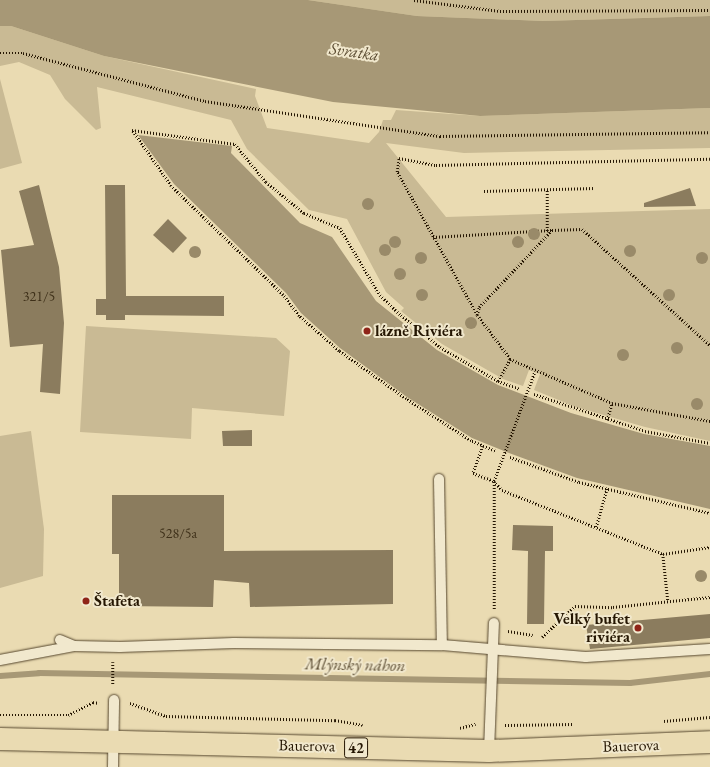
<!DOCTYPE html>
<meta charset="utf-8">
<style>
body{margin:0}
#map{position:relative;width:710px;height:767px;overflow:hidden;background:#eadbb2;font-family:"EB Garamond",serif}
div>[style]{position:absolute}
.green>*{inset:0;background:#c9ba94}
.water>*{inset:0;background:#a79876}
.stream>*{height:6px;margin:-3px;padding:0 3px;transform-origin:3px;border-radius:3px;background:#a79876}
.building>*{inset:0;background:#8b7c5e}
.path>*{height:2.5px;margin-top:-1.25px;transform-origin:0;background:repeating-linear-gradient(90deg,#251602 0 1px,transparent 0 3px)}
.roads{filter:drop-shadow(0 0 1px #56472e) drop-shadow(0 0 1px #56472e)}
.service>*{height:10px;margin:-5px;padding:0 5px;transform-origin:5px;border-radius:5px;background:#f1e8cd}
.trunk>*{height:22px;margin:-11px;padding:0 11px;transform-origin:11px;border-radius:11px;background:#eadbb2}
.trees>*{width:12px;height:12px;margin:-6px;border-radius:50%;background:#998a69}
.dots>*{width:11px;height:11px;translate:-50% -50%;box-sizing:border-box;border:2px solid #f1e8cd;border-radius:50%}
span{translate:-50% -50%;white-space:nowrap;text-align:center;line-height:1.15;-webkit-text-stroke:4px #f1e8cd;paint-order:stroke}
.number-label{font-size:14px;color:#3e3019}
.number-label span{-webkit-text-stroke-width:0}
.shield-label span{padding:1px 3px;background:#f1e8cd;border:1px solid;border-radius:3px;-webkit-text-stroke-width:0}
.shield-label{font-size:15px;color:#251602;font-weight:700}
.poi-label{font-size:16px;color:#251602;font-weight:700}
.left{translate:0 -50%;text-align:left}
.right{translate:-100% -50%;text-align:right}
.street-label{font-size:16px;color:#251602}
.water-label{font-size:17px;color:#594a30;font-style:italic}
</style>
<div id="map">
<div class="green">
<i style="clip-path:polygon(308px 0,710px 0,710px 16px,543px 21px,417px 16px)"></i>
<i style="clip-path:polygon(0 26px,11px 26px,104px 56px,256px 89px,255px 96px,267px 128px,369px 143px,379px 132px,383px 120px,391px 120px,396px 110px,480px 116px,710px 108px,710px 148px,464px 153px,386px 143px,446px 217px,710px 209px,710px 441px,645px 427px,576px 407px,534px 390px,540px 374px,529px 370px,523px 386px,503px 379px,442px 344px,401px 311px,404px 308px,386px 292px,347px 219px,309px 210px,247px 149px,231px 120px,97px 87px,101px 128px,96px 130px,65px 99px,50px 75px,19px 62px,0 66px)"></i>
<i style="clip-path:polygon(0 79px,22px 163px,0 169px)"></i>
<i style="clip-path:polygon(86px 326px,276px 338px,290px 351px,284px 416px,192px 408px,191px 439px,80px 432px)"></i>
<i style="clip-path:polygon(31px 431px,44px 529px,43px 576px,0 588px,0 436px)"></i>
</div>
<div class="water">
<i style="clip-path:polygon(0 0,308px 0,417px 16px,543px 21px,710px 16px,710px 108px,480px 116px,333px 102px,104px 56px,11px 26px,0 26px)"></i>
<i style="clip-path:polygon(138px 135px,232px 146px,231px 153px,300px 223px,332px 237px,376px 301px,437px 350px,498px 385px,571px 413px,644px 434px,710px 446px,710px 509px,577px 478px,509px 453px,472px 438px,407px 397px,340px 348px,301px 313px,286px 293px,174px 184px)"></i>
</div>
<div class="stream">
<i style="left:0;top:676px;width:39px;rotate:-4deg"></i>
<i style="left:39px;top:673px;width:591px;rotate:0.97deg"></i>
<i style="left:630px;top:683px;width:81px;rotate:-6.4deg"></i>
</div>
<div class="building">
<i style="clip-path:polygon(39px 185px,59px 267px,64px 323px,60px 394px,40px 392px,43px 344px,10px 347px,1px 250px,34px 245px,19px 191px)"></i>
<i style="clip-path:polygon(105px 185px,125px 185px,126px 296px,224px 296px,224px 316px,125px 315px,125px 320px,106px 320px,106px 315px,96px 315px,96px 299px,106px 299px)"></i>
<i style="clip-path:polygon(690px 188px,696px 206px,644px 207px,644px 203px)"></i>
<i style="clip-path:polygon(168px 219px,187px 238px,173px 253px,153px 235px)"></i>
<i style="clip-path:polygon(252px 430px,252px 446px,223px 446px,222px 431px)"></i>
<i style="clip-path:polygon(112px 495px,224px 495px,224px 551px,393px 550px,393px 604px,250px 607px,249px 583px,214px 580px,213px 607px,119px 606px,119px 554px,112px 554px)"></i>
<i style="clip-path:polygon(513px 525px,553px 526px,553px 551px,545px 551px,544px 624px,527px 624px,528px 551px,512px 550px)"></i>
<i style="clip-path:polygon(710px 614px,710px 638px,590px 649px,586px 625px)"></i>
</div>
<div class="path">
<i style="left:414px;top:0;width:87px;rotate:7.3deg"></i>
<i style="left:500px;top:11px;width:210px;rotate:-0.3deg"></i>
<i style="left:0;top:53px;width:23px"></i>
<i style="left:23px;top:53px;width:188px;rotate:14.8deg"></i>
<i style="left:205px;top:101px;width:238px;rotate:8.5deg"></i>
<i style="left:440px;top:136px;width:270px;rotate:-0.8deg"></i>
<i style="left:484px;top:191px;width:111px;rotate:-1.5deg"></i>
<i style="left:547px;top:231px;width:42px;rotate:-90deg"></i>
<i style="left:433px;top:237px;width:119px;rotate:-3.4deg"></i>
<i style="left:477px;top:315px;width:164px;rotate:-119.2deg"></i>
<i style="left:397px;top:172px;width:14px;rotate:-82deg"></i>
<i style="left:399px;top:158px;width:38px;rotate:11deg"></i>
<i style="left:436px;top:165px;width:274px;rotate:-1.3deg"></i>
<i style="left:510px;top:359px;width:55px;rotate:-126.9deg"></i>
<i style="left:477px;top:315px;width:8px;rotate:-76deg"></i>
<i style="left:479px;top:307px;width:106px;rotate:-46.5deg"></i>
<i style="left:552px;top:230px;width:30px;rotate:-2deg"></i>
<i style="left:582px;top:229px;width:173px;rotate:42.2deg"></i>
<i style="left:498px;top:381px;width:25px;rotate:-61deg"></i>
<i style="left:510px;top:359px;width:111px;rotate:23.3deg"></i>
<i style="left:612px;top:403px;width:100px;rotate:10.4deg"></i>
<i style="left:534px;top:394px;width:117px;rotate:18.4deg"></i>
<i style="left:645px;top:431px;width:66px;rotate:10.5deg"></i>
<i style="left:607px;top:420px;width:18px;rotate:-74deg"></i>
<i style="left:483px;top:446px;width:29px;rotate:110deg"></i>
<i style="left:473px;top:473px;width:22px;rotate:21deg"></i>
<i style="left:494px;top:481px;width:12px;rotate:48deg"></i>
<i style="left:502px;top:490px;width:173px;rotate:21.7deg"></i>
<i style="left:663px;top:554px;width:48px;rotate:-8.5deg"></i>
<i style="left:495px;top:451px;width:26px;rotate:-157deg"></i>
<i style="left:471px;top:441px;width:77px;rotate:-147.1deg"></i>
<i style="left:406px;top:399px;width:82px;rotate:-144.4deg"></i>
<i style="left:339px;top:351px;width:53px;rotate:-138.8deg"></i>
<i style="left:299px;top:316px;width:26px;rotate:-127deg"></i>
<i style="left:283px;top:295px;width:156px;rotate:-135.8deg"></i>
<i style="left:171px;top:186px;width:68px;rotate:-124.9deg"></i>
<i style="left:132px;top:130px;width:104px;rotate:7.7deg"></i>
<i style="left:235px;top:144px;width:49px;rotate:50.8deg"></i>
<i style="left:266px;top:182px;width:49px;rotate:39.2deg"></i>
<i style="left:304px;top:213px;width:39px;rotate:23deg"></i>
<i style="left:340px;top:228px;width:78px;rotate:59.2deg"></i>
<i style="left:380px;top:295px;width:29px;rotate:44deg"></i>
<i style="left:401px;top:315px;width:50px;rotate:39.4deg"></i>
<i style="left:440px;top:347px;width:67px;rotate:30.4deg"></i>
<i style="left:498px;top:381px;width:23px;rotate:20deg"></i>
<i style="left:510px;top:457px;width:73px;rotate:19.9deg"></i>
<i style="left:579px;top:482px;width:135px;rotate:13.3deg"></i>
<i style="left:596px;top:527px;width:41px;rotate:-74.2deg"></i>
<i style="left:663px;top:554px;width:47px;rotate:83.9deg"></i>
<i style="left:494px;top:609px;width:128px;rotate:-90deg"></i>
<i style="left:494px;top:481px;width:117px;rotate:-69.6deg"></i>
<i style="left:508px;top:631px;width:25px;rotate:9deg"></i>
<i style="left:542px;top:637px;width:45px;rotate:-43.2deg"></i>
<i style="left:575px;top:606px;width:38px;rotate:2deg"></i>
<i style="left:613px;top:607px;width:98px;rotate:-5.9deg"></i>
<i style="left:113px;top:662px;width:23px;rotate:90deg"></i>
<i style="left:130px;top:703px;width:38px;rotate:20deg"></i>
<i style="left:166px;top:716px;width:169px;rotate:1.4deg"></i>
<i style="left:335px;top:720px;width:28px;rotate:10deg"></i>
<i style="left:0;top:715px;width:68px"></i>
<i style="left:68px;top:715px;width:28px;rotate:-27deg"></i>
<i style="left:93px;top:702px;width:6px;rotate:9deg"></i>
<i style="left:664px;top:721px;width:46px;rotate:-5deg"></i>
<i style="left:505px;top:725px;width:69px;rotate:-0.8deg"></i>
<i style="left:460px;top:728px;width:16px;rotate:-15deg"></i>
</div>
<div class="roads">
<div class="service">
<i style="left:439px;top:479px;width:166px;rotate:89deg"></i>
<i style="left:60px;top:640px;width:15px;rotate:23deg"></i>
<i style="left:74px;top:646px;width:46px;rotate:1.2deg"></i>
<i style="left:120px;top:647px;width:114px;rotate:-2deg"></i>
<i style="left:234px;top:643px;width:208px;rotate:0.6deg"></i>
<i style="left:442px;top:645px;width:144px;rotate:4.8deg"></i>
<i style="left:586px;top:657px;width:124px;rotate:-3.7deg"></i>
<i style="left:0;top:660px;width:75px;rotate:-10.7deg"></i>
<i style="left:489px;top:751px;width:128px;rotate:-87.8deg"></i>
<i style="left:113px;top:767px;width:67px;rotate:-89.1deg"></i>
</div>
<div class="trunk">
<i style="left:0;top:739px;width:489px;rotate:1.4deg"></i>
<i style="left:489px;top:751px;width:221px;rotate:-2.3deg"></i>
</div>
</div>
<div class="trees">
<i style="left:368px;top:204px"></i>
<i style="left:534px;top:234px"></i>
<i style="left:395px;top:242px"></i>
<i style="left:518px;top:242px"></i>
<i style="left:385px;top:250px"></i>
<i style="left:630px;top:251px"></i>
<i style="left:195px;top:252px"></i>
<i style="left:421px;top:258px"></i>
<i style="left:702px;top:258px"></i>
<i style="left:400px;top:274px"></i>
<i style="left:422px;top:295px"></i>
<i style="left:669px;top:295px"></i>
<i style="left:471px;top:323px"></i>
<i style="left:677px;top:348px"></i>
<i style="left:623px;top:355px"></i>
<i style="left:697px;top:404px"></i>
<i style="left:701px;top:576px"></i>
</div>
<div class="dots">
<i style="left:367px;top:331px;background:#8f2418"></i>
<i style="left:86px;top:601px;background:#8f2418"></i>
<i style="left:638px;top:628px;background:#8f2418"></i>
</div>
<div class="number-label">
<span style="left:39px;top:296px">321/5</span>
<span style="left:178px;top:533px">528/5a</span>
</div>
<div class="shield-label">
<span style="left:356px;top:748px">42</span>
</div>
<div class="poi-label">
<span class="left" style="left:375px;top:331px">lázně Riviéra</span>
<span class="left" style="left:94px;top:601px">Štafeta</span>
<span class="right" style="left:630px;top:628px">Velký bufet<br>riviéra</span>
</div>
<div class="street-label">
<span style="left:307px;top:746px;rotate:1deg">Bauerova</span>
<span style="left:631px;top:746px;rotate:-2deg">Bauerova</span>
</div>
<div class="water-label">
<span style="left:354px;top:52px;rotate:8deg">Svratka</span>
<span style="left:355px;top:665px;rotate:1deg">Mlýnský náhon</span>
</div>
</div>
